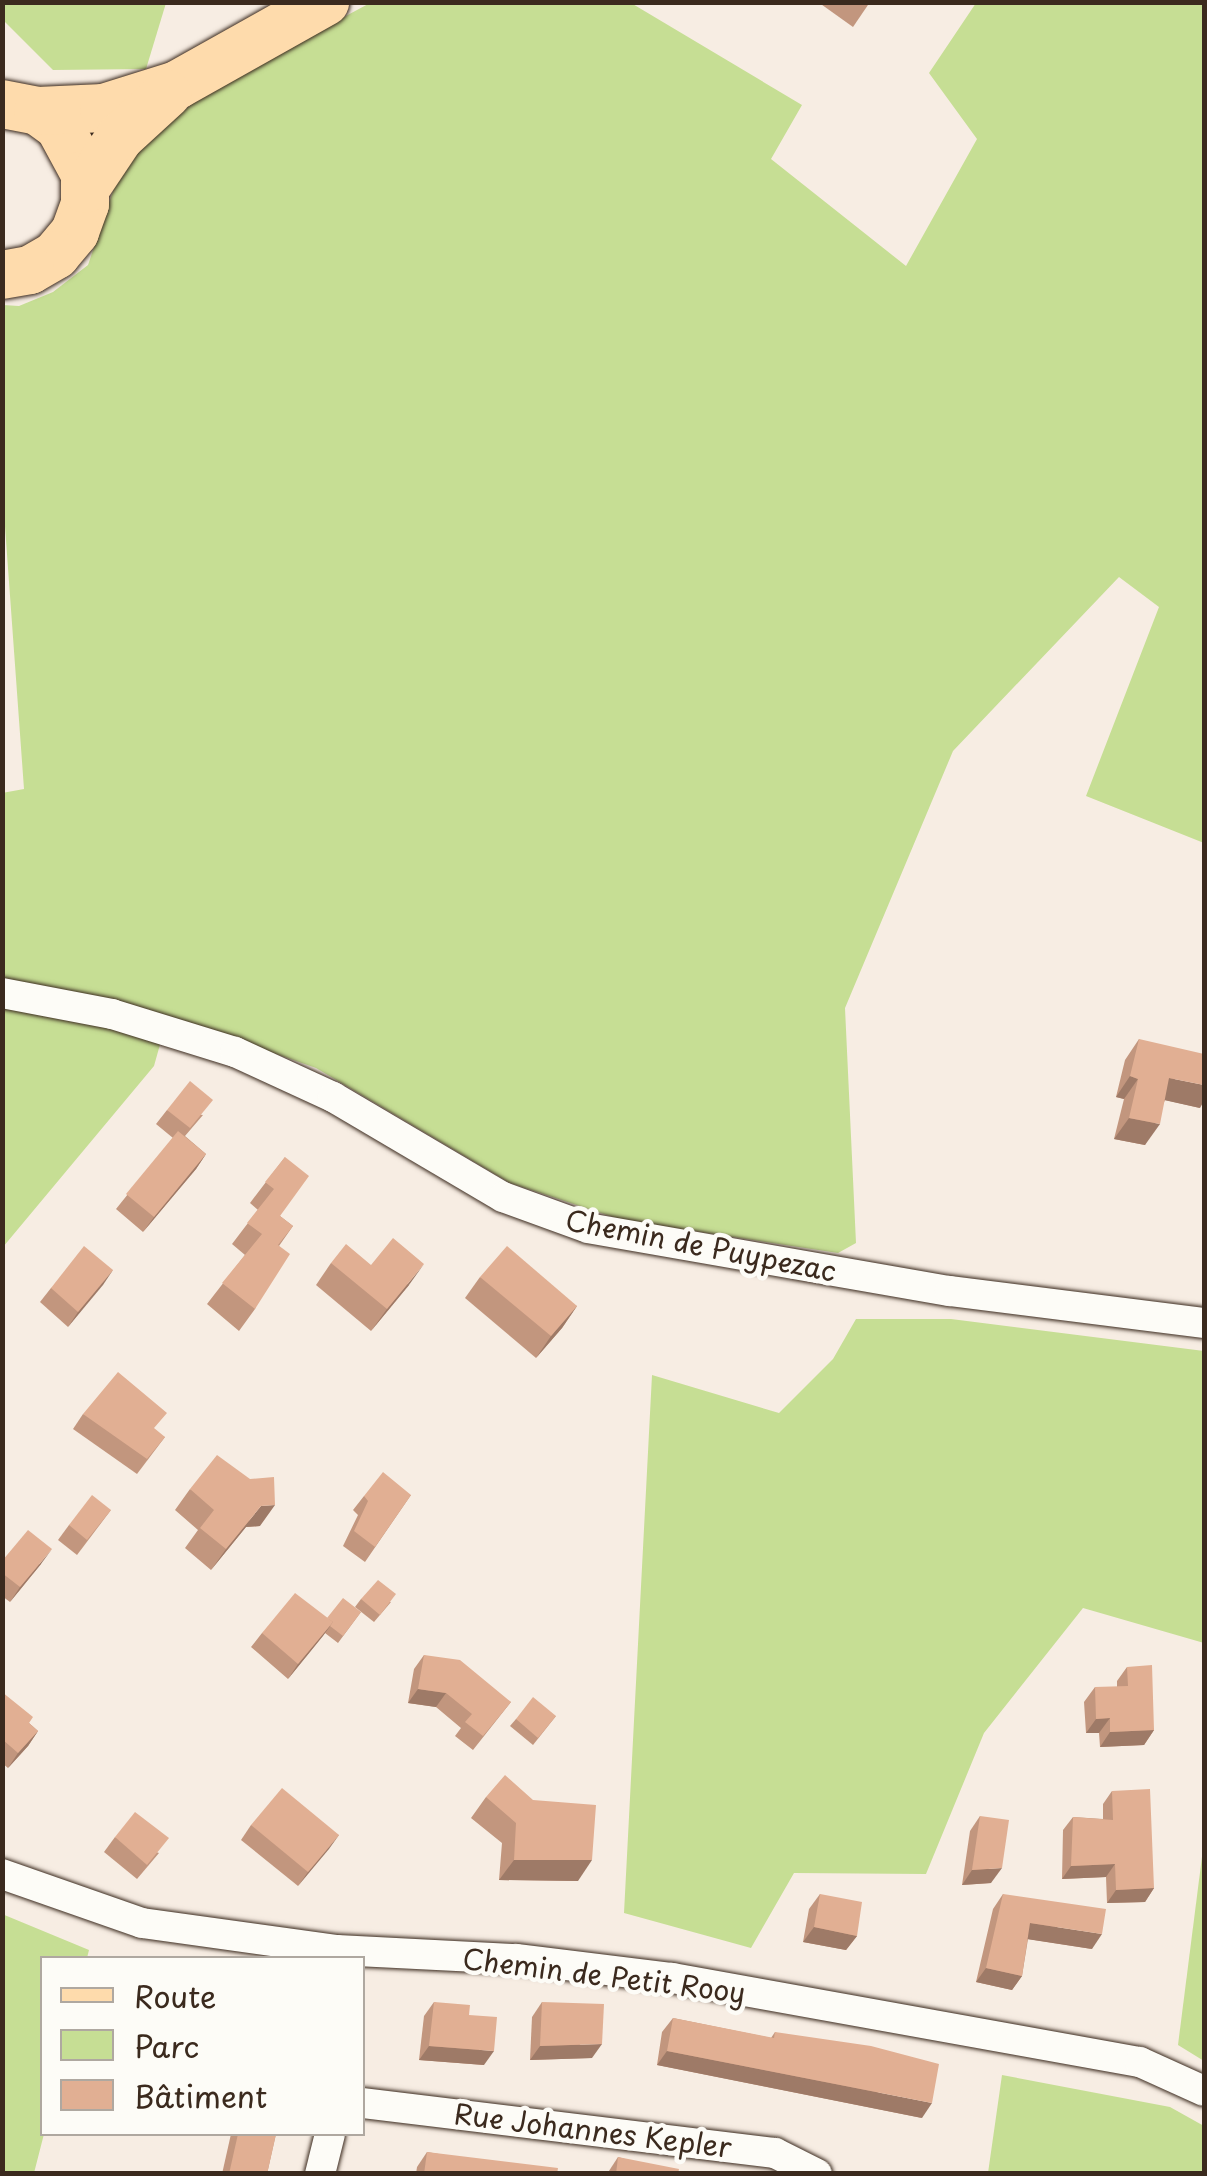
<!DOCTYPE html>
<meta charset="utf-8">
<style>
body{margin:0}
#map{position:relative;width:1207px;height:2176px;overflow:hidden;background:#f7ede3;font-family:"Playpen Sans",sans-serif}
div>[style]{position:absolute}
.green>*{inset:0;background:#c6de94}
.roads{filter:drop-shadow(0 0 2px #3b2a1e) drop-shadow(0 0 2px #3b2a1e)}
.street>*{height:30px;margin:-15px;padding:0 15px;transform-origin:15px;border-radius:15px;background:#fdfcf7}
.primary>*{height:48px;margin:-24px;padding:0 24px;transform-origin:24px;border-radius:24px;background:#fedbac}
.wall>*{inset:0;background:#c2967e}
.shaded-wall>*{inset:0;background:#9e7a67}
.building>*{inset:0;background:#e1af93}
span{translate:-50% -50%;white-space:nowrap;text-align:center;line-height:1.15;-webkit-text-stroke:9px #fdfcf7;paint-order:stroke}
.street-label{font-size:28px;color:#3b2a1e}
.frame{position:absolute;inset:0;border:5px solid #3b2a1e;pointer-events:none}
.legend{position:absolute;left:40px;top:1956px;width:325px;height:180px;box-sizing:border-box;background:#fdfcf7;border:2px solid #afa8a0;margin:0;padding:12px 18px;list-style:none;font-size:30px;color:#3b2a1e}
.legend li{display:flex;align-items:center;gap:20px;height:50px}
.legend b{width:50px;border:2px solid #afa8a0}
</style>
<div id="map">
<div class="green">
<i style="clip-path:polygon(2px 3px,3px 2px,166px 3px,146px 69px,53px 70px,3px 20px)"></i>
<i style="clip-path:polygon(370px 3px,631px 3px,802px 105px,771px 159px,906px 266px,977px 139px,929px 73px,976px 3px,1204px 3px,1204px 843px,1086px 796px,1159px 607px,1119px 577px,953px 751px,845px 1008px,856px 1243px,838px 1253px,622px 1220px,510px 1183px,316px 1068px,168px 1016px,154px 1066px,3px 1247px,2px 793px,24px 789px,3px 499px,3px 305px,19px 306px,53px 292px,88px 265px,124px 159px,212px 88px)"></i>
<i style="clip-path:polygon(856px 1319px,951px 1319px,1204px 1351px,1204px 1643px,1083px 1608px,984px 1733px,926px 1874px,794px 1873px,751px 1948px,624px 1913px,652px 1375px,779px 1413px,833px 1359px)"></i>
<i style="clip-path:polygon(1204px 1841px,1204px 2061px,1178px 2045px)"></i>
<i style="clip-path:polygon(2px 1914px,89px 1950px,87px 1958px,42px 1958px,44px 2134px,34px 2173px,3px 2173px)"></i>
<i style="clip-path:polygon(1002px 2075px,1170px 2107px,1204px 2126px,1204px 2173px,988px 2173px)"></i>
</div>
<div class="roads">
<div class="street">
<i style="left:2px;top:993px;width:112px;rotate:10.8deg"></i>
<i style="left:112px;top:1014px;width:129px;rotate:17.2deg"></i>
<i style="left:235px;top:1052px;width:108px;rotate:24.7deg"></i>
<i style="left:333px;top:1097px;width:197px;rotate:30.5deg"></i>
<i style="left:503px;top:1197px;width:90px;rotate:20deg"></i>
<i style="left:588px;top:1228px;width:367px;rotate:9.9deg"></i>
<i style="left:950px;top:1291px;width:256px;rotate:7.2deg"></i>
<i style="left:2px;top:1874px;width:148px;rotate:19.3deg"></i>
<i style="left:142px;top:1923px;width:197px;rotate:7.9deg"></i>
<i style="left:337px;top:1950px;width:180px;rotate:2.9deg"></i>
<i style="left:517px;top:1959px;width:156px;rotate:7deg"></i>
<i style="left:672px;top:1978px;width:475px;rotate:10.2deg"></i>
<i style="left:1140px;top:2062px;width:70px;rotate:24.4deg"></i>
<i style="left:362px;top:2103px;width:416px;rotate:6.9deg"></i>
<i style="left:775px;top:2153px;width:47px;rotate:26.6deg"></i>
<i style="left:320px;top:2174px;width:41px;rotate:-76deg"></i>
</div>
<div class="primary">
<i style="left:2px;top:104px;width:37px;rotate:11deg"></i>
<i style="left:38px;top:111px;width:26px;rotate:36deg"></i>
<i style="left:59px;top:126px;width:55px;rotate:61.6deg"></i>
<i style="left:85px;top:174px;width:30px;rotate:90deg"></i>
<i style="left:85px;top:204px;width:30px;rotate:110deg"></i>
<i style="left:75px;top:232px;width:30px;rotate:130deg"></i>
<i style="left:56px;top:255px;width:30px;rotate:150deg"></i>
<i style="left:30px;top:270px;width:28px;rotate:170deg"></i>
<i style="left:38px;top:111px;width:66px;rotate:-2.6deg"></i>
<i style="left:104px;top:108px;width:77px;rotate:-17.5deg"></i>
<i style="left:177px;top:85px;width:170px;rotate:-29.3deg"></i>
<i style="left:85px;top:189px;width:63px;rotate:-56.1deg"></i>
<i style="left:120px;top:137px;width:64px;rotate:-42.5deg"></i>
</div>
</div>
<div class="wall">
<i style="clip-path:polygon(818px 2px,870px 2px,853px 27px)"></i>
<i style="clip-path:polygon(1139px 1039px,1200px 1108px,1165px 1100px,1145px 1145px,1114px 1139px,1124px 1099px,1116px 1097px,1125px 1060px)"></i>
<i style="clip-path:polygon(167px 1110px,203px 1115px,185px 1136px,206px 1154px,196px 1169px,143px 1232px,116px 1209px,173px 1138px,156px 1124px)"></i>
<i style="clip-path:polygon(285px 1157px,280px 1216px,293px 1226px,279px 1246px,255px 1309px,239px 1331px,207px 1304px,245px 1255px,232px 1244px,258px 1210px,250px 1203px)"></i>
<i style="clip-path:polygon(331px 1263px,371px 1265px,409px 1285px,371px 1331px,316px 1285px)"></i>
<i style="clip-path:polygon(113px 1270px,68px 1327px,40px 1302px,51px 1288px)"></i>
<i style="clip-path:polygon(480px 1277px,577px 1306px,562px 1328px,536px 1358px,465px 1298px)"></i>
<i style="clip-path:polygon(83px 1414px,165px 1437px,137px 1474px,73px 1429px)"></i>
<i style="clip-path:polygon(190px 1489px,260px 1526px,246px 1527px,211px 1570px,185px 1548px,198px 1530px,175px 1510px)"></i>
<i style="clip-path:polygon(411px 1495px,365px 1562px,343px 1546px,358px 1515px,353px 1510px,364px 1496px)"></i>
<i style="clip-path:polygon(111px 1510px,77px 1555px,58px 1540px,69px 1525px)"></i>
<i style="clip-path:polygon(2px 1561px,41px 1564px,10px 1602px,2px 1596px)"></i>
<i style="clip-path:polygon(361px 1599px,391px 1602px,374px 1622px,355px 1607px)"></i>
<i style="clip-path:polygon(361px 1612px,338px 1643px,325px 1633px,288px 1679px,251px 1647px,262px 1633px)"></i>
<i style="clip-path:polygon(424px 1655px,511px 1702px,473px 1750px,455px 1736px,461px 1728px,436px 1707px,408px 1703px,414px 1669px)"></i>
<i style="clip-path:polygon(1127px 1667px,1154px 1730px,1144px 1745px,1100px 1747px,1099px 1733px,1086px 1733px,1084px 1702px,1095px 1687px,1117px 1687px,1117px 1681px)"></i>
<i style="clip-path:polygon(2px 1692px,29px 1723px,38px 1731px,28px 1746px,8px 1768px,2px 1763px)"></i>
<i style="clip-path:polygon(556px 1716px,533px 1745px,510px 1726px,516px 1719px)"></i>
<i style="clip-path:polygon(1112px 1791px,1154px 1888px,1145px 1902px,1107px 1903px,1106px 1877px,1062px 1879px,1063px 1830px,1073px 1817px,1103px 1819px,1103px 1804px)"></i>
<i style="clip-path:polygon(486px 1797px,533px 1800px,578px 1881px,499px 1880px,502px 1843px,471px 1818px)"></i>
<i style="clip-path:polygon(980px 1816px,991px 1883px,962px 1885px,970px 1831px)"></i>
<i style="clip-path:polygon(251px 1825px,339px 1835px,298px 1886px,241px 1840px)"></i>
<i style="clip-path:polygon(115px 1837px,159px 1853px,137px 1879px,104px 1852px)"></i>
<i style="clip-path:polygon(820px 1894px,857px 1936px,846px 1950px,803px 1942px,809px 1909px)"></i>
<i style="clip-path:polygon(1003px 1894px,1092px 1949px,1028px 1939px,1022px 1976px,1012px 1990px,976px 1982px,993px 1909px)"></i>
<i style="clip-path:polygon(434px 2002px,469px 2015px,484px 2065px,419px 2060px,424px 2016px)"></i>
<i style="clip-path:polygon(542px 2002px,592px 2058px,530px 2060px,532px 2017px)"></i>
<i style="clip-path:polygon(673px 2018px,771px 2038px,775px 2032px,922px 2118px,657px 2065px,662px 2032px)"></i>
<i style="clip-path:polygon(231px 2134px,276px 2134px,267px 2174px,222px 2174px)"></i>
<i style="clip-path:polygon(427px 2152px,557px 2174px,416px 2174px,417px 2167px)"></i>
<i style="clip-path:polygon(618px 2157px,678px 2174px,607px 2174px)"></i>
</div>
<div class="shaded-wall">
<i style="clip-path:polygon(1130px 1076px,1138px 1079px,1124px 1099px,1116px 1097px)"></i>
<i style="clip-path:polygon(1169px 1078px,1204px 1085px,1204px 1101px,1200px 1108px,1155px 1098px)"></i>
<i style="clip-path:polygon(1129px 1118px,1160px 1124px,1145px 1145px,1114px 1139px)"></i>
<i style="clip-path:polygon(206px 1154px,196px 1169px,143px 1232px,154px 1217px)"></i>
<i style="clip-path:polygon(424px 1264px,409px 1285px,371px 1331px,387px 1309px)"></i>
<i style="clip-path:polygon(113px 1270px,103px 1285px,68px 1327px,78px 1312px)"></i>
<i style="clip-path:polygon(577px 1306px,562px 1328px,536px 1358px,551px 1336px)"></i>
<i style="clip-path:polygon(275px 1505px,260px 1526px,246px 1527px,211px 1570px,226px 1549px,261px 1506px)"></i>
<i style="clip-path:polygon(52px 1549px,41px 1564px,10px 1602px,20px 1587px)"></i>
<i style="clip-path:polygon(333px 1622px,323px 1636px,288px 1679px,298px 1664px)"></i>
<i style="clip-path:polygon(418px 1689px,446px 1693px,436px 1707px,408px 1703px)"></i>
<i style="clip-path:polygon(1110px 1718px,1099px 1733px,1086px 1733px,1096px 1719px)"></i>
<i style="clip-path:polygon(1154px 1730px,1144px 1745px,1100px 1747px,1110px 1732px)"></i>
<i style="clip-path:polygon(38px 1731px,28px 1746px,8px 1768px,18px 1753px)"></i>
<i style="clip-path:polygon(339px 1835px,329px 1849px,298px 1886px,308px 1872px)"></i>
<i style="clip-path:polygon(514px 1860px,592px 1860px,578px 1881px,499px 1880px)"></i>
<i style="clip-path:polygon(1115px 1864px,1106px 1877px,1062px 1879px,1071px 1866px)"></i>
<i style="clip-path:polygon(1002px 1868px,991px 1883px,962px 1885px,972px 1870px)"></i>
<i style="clip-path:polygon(1154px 1888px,1145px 1902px,1107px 1903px,1116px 1890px)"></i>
<i style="clip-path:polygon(1030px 1923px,1102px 1934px,1092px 1949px,1020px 1938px)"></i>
<i style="clip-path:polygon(814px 1927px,857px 1936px,846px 1950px,803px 1942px)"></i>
<i style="clip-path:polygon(986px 1968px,1022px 1976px,1012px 1990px,976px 1982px)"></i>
<i style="clip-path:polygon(602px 2044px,592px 2058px,530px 2060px,540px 2046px)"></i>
<i style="clip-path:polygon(429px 2046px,494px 2051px,484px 2065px,419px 2060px)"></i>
<i style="clip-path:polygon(667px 2051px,932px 2103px,922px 2118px,657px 2065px)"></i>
</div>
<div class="building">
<i style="clip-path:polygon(1139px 1039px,1204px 1054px,1204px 1085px,1169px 1078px,1160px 1124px,1129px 1118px,1138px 1079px,1130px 1076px)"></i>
<i style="clip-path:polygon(190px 1081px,213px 1100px,190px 1128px,167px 1110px)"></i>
<i style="clip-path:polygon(178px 1131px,206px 1154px,154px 1217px,126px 1194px)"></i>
<i style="clip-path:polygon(285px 1157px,309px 1176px,280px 1216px,293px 1226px,278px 1245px,290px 1254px,255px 1309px,222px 1283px,262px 1234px,247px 1223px,274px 1189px,265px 1182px)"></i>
<i style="clip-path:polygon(393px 1238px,424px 1264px,387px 1309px,331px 1263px,346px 1244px,371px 1265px)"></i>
<i style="clip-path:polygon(84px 1246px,113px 1270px,78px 1312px,51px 1288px)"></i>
<i style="clip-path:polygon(507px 1246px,577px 1306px,551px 1336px,480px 1277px)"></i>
<i style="clip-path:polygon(118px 1372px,167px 1413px,154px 1428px,165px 1437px,147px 1459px,83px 1414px)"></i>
<i style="clip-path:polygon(217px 1455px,250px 1479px,274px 1477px,275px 1505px,261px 1506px,226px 1549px,200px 1528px,214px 1510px,190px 1489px)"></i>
<i style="clip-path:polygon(383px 1472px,411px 1495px,375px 1547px,354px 1531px,368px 1501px,364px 1496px)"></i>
<i style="clip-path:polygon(92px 1495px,111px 1510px,87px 1540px,69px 1525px)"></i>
<i style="clip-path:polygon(28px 1530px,52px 1549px,20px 1587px,2px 1573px,2px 1561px)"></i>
<i style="clip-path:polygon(378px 1580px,396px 1594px,380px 1615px,361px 1599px)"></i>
<i style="clip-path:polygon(295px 1593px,333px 1622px,298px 1664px,262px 1633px)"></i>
<i style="clip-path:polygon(343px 1598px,361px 1612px,343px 1636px,330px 1626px,333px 1622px,327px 1618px)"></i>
<i style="clip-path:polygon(424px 1655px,460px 1660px,511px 1702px,483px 1736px,465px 1722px,472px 1714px,446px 1693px,418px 1689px)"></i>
<i style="clip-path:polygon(1152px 1665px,1154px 1730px,1110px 1732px,1110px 1718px,1096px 1719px,1095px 1687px,1128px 1686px,1127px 1667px)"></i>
<i style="clip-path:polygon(2px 1692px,33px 1717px,29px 1723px,38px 1731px,18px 1753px,2px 1739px)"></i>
<i style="clip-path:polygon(533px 1697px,556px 1716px,538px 1738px,516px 1719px)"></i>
<i style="clip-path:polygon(505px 1775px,533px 1800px,596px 1805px,592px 1860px,514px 1860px,516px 1823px,486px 1797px)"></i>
<i style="clip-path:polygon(282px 1788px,339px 1835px,308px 1872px,251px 1825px)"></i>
<i style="clip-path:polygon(1150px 1789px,1154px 1888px,1116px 1890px,1115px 1864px,1071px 1866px,1073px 1817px,1113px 1820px,1112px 1791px)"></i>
<i style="clip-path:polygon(135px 1812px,169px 1838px,147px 1865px,115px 1837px)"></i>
<i style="clip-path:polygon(980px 1816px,1009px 1820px,1002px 1868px,972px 1870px)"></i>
<i style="clip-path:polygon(820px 1894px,862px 1902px,857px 1936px,814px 1927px)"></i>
<i style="clip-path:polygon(1003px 1894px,1106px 1909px,1102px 1934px,1030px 1923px,1022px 1976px,986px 1968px)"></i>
<i style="clip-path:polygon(434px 2002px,470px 2005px,469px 2015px,497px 2017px,494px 2051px,429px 2046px)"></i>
<i style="clip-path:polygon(542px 2002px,604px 2004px,602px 2044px,540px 2046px)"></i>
<i style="clip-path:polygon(673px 2018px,774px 2038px,775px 2032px,871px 2046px,939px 2064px,932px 2103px,667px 2051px)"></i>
<i style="clip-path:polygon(238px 2134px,276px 2134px,267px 2174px,229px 2174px)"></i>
<i style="clip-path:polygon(427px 2152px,558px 2168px,557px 2174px,424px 2174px)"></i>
<i style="clip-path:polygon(618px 2157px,679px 2169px,678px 2174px,616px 2174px)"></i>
</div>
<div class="street-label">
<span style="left:701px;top:1245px;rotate:11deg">Chemin de Puypezac</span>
<span style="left:604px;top:1975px;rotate:7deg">Chemin de Petit Rooy</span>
<span style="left:593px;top:2130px;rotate:7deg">Rue Johannes Kepler</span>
</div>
<div class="frame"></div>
<ul class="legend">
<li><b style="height:12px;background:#fedbac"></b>Route</li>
<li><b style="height:28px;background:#c6de94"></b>Parc</li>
<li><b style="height:28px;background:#e1af93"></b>Bâtiment</li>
</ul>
</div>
